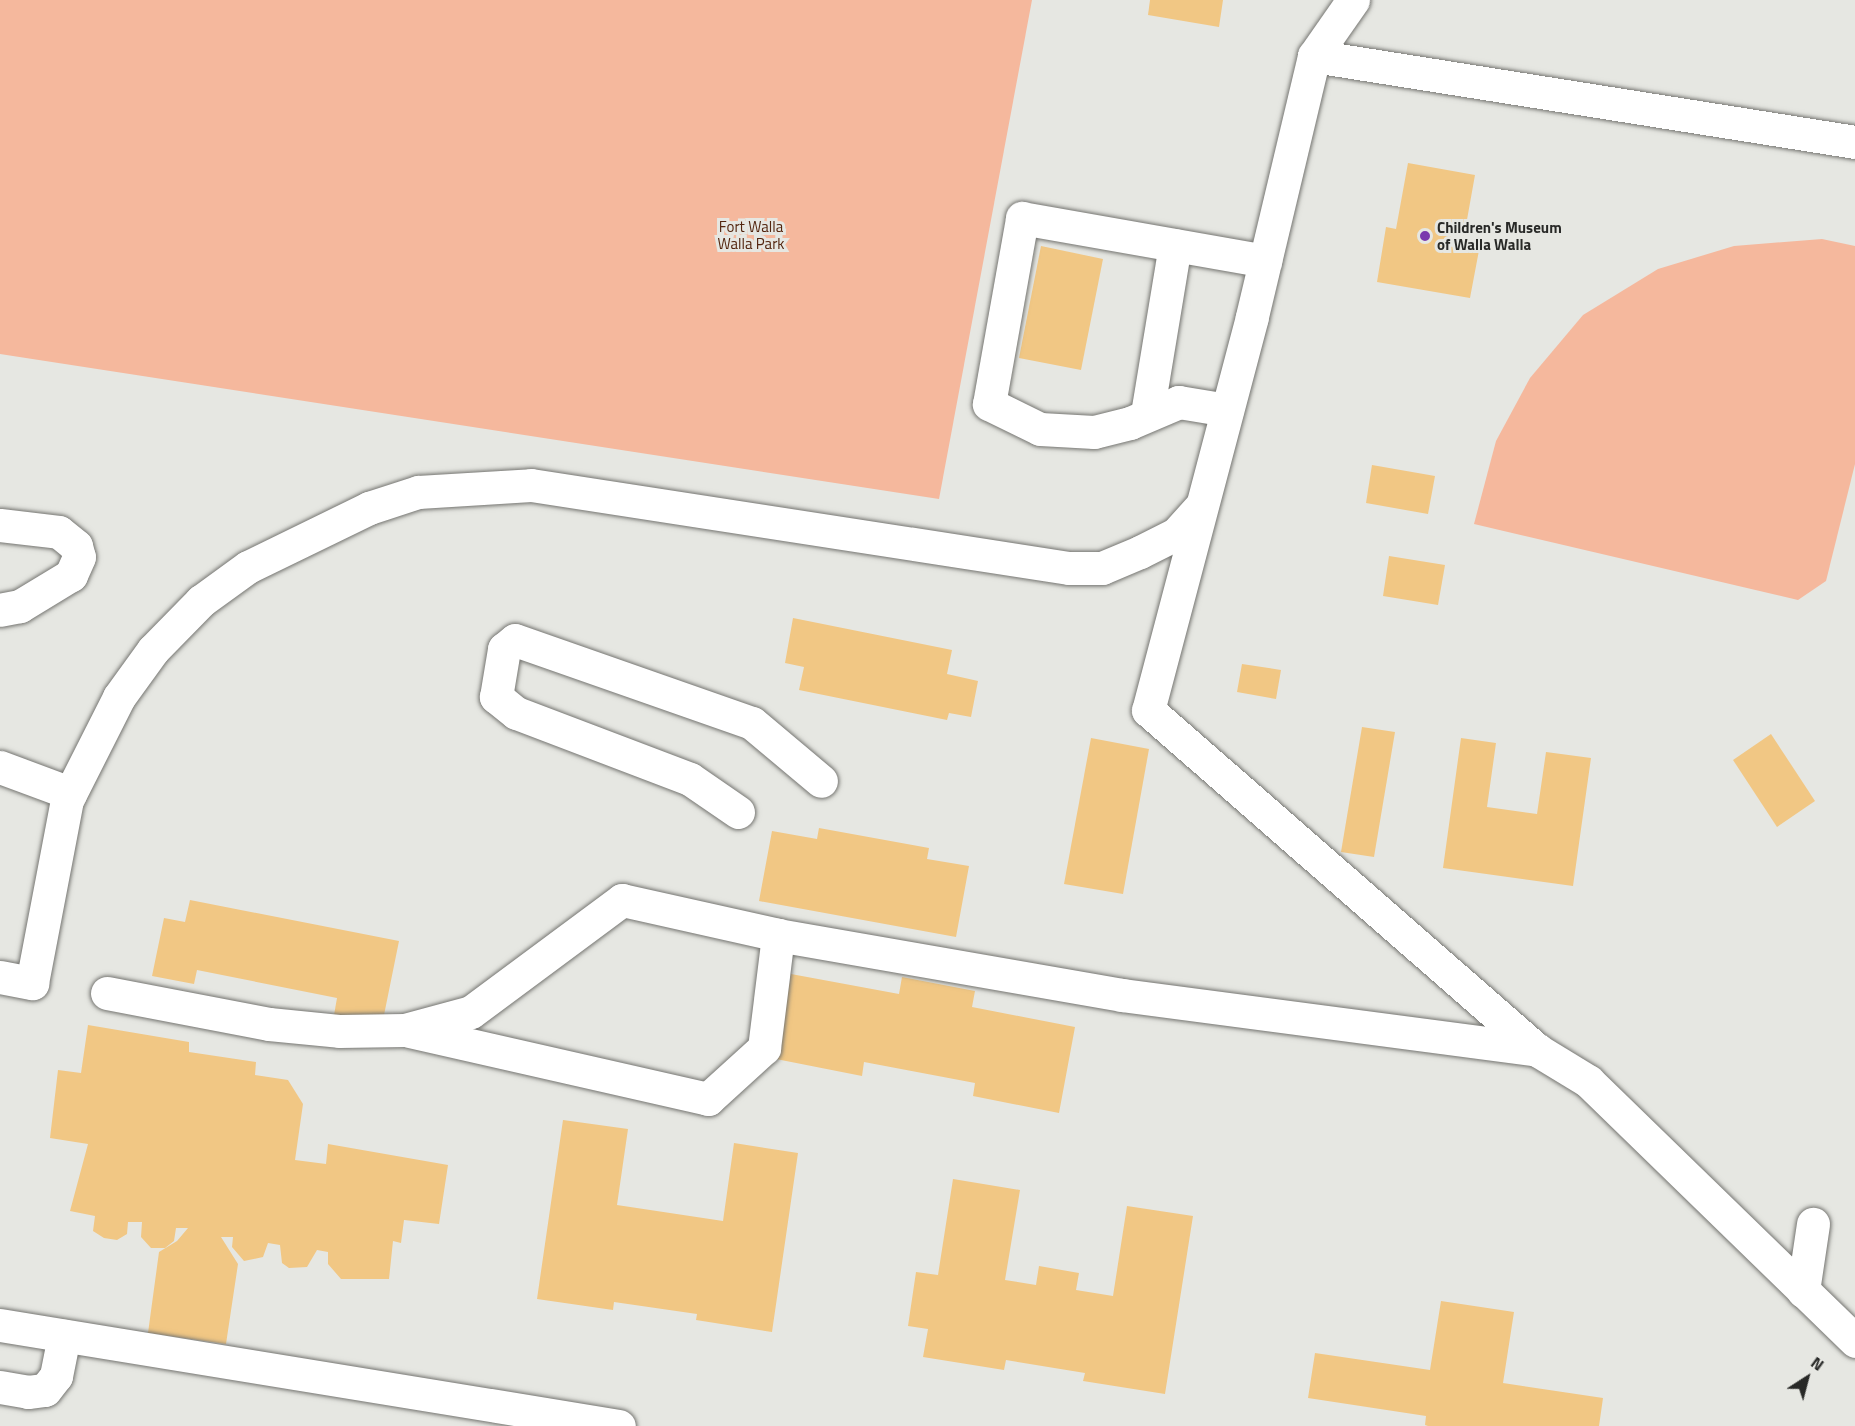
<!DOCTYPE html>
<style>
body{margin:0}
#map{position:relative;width:1855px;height:1426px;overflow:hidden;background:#e6e7e2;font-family:"Titillium Web",sans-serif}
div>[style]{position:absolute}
.green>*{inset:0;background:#f5b89d}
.building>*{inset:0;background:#f1c784}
.roads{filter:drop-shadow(0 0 2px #757571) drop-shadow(0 0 2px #757571)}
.minor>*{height:33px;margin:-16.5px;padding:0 16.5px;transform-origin:16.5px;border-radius:16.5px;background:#fff}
.dots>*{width:16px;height:16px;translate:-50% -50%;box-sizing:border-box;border:3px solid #e6e7e2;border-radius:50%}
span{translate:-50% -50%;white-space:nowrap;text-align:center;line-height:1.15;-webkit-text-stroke:6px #e6e7e2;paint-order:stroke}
.park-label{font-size:15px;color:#54260f}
.poi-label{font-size:15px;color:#282927;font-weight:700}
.left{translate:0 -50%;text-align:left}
.north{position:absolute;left:1777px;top:1348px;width:60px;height:60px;-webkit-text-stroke:4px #e6e7e2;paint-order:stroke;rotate:36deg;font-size:16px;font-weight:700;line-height:24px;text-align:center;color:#282927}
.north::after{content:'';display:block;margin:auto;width:21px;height:27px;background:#282927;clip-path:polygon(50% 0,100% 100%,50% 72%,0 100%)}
</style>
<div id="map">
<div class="green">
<i style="clip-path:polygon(0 0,1032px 0,939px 499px,0 354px)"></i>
<i style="clip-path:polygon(1822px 239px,1855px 246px,1855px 464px,1826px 581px,1798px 600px,1474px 524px,1496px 441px,1530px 378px,1583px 315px,1658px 269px,1734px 246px)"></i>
</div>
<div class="building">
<i style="clip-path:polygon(1150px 0,1223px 0,1219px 27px,1148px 15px)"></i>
<i style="clip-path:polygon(1408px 163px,1475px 175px,1463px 242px,1480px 245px,1470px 298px,1377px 282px,1386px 227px,1396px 229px)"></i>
<i style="clip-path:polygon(1041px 246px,1103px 259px,1081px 370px,1019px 358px)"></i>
<i style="clip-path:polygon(1372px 465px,1435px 476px,1428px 514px,1366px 503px)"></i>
<i style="clip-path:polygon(1389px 556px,1445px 565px,1438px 605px,1383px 596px)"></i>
<i style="clip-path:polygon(793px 618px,952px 650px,947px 674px,978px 681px,971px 717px,949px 713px,947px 720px,799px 690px,804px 667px,785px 663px)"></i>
<i style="clip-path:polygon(1242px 664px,1281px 670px,1276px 699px,1237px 692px)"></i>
<i style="clip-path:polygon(1362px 727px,1395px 732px,1374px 857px,1341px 852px)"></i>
<i style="clip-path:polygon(1771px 734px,1815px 801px,1777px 827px,1733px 760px)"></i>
<i style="clip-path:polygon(1091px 738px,1149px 749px,1123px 894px,1064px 884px)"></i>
<i style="clip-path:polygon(1461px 738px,1496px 743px,1487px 807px,1537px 814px,1546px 752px,1591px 758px,1573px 886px,1443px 868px)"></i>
<i style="clip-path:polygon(819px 828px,929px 848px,927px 859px,969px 866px,956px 937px,759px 901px,772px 831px,817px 839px)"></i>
<i style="clip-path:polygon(190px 900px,399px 941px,382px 1025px,334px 1015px,337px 998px,197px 970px,194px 984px,152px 976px,164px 918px,185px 922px)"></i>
<i style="clip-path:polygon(791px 974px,899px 994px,902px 977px,975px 991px,972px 1007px,1075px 1027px,1059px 1113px,973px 1096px,975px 1083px,864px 1062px,862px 1076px,776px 1059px)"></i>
<i style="clip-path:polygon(88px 1025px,189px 1042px,189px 1052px,256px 1062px,255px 1075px,288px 1080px,303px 1104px,295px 1160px,326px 1164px,328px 1144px,448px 1165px,439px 1224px,404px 1220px,401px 1243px,393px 1241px,389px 1279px,341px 1279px,328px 1264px,328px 1252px,317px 1250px,307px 1267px,289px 1268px,282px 1263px,280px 1245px,268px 1243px,263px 1257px,244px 1261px,232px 1247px,233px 1237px,221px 1237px,238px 1264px,226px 1344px,148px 1333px,159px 1252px,177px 1241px,188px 1228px,176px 1228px,174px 1241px,165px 1248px,151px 1248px,141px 1237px,142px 1222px,128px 1222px,127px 1234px,117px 1240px,104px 1238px,93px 1231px,95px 1216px,70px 1211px,88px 1144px,50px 1138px,58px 1070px,81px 1073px)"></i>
<i style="clip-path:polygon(563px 1120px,628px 1129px,617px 1205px,723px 1221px,734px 1143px,798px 1153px,772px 1332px,696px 1320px,697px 1314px,614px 1302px,613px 1310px,537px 1299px)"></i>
<i style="clip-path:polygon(953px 1179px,1020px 1190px,1005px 1280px,1036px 1285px,1039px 1266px,1079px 1273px,1076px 1290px,1113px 1296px,1127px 1206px,1193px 1216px,1165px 1394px,1083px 1381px,1085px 1373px,1006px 1360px,1004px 1370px,923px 1357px,928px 1329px,908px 1326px,916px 1272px,938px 1275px)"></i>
<i style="clip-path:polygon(1441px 1301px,1514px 1312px,1503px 1383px,1603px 1398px,1599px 1426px,1428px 1426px,1425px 1425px,1426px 1416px,1308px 1398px,1315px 1353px,1430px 1370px)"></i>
</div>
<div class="roads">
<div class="minor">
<i style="left:1353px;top:0;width:68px;rotate:124.9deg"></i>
<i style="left:1314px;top:56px;width:268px;rotate:103.4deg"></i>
<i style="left:1252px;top:317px;width:407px;rotate:104.8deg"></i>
<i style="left:1148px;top:710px;width:517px;rotate:41.15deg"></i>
<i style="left:1537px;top:1050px;width:60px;rotate:31.3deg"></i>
<i style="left:1588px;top:1081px;width:373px;rotate:44.2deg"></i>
<i style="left:1314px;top:56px;width:548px;rotate:9.03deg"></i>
<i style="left:1227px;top:410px;width:49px;rotate:-170.5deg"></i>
<i style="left:1179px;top:402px;width:53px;rotate:156.8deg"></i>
<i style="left:1130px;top:423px;width:37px;rotate:166deg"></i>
<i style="left:1094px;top:432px;width:54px;rotate:-176.8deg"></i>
<i style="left:1040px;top:429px;width:57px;rotate:-153.9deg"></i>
<i style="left:989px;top:404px;width:189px;rotate:-79.9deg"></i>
<i style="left:1022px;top:218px;width:247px;rotate:10deg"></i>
<i style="left:1147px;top:414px;width:171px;rotate:-80.6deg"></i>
<i style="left:0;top:525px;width:59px;rotate:6.8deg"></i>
<i style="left:59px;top:532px;width:22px;rotate:39deg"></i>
<i style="left:76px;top:546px;width:11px;rotate:75deg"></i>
<i style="left:79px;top:557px;width:20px;rotate:114deg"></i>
<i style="left:71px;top:575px;width:60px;rotate:148.7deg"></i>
<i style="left:20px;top:606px;width:20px;rotate:169deg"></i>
<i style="left:0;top:767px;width:75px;rotate:20.4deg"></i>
<i style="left:738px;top:812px;width:58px;rotate:-145.5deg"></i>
<i style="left:690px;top:779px;width:186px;rotate:-159.2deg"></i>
<i style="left:516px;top:713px;width:26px;rotate:-141deg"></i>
<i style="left:496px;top:697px;width:49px;rotate:-80.5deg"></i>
<i style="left:504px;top:649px;width:14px;rotate:-39deg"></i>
<i style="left:515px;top:640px;width:251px;rotate:19.3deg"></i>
<i style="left:752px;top:723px;width:90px;rotate:40deg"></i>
<i style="left:0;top:977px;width:33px;rotate:11deg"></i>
<i style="left:32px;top:983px;width:186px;rotate:-79.2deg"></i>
<i style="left:67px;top:800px;width:115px;rotate:-63.2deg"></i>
<i style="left:119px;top:697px;width:58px;rotate:-54.1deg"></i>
<i style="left:153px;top:650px;width:69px;rotate:-45.6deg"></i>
<i style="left:201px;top:601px;width:58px;rotate:-35.9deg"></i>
<i style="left:248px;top:567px;width:135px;rotate:-26deg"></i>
<i style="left:369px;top:508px;width:52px;rotate:-18.1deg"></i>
<i style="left:418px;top:492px;width:113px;rotate:-3.5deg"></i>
<i style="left:531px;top:485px;width:544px;rotate:8.77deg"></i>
<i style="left:1069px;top:568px;width:33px"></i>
<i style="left:1102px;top:568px;width:41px;rotate:-22.8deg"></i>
<i style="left:1140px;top:552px;width:40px;rotate:-26.6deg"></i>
<i style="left:1176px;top:534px;width:38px;rotate:-48deg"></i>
<i style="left:107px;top:993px;width:165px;rotate:10.8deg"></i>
<i style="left:269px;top:1024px;width:70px;rotate:5.7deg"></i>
<i style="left:339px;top:1031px;width:66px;rotate:-0.9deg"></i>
<i style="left:405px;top:1030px;width:68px;rotate:-15.3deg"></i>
<i style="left:471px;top:1012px;width:188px;rotate:-36.6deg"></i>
<i style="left:622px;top:900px;width:160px;rotate:12.6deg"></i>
<i style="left:778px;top:935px;width:349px;rotate:9.9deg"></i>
<i style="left:1122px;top:995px;width:419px;rotate:7.5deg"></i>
<i style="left:409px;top:1031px;width:307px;rotate:12.8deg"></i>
<i style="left:708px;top:1099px;width:76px;rotate:-42.3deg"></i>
<i style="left:764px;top:1048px;width:114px;rotate:-82.9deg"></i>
<i style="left:1803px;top:1291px;width:68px;rotate:-81.5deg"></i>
<i style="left:0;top:1325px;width:627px;rotate:9.27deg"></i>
<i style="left:0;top:1387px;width:28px;rotate:10deg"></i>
<i style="left:28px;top:1392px;width:17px;rotate:-7deg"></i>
<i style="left:45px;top:1390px;width:18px;rotate:-52deg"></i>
<i style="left:56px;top:1376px;width:41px;rotate:-78.7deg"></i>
</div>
</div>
<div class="dots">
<i style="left:1425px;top:236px;background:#7a39ad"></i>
</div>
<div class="park-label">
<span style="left:751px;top:235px">Fort Walla<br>Walla Park</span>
</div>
<div class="poi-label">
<span class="left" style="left:1437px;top:236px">Children's Museum<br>of Walla Walla</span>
</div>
<div class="north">N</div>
</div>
